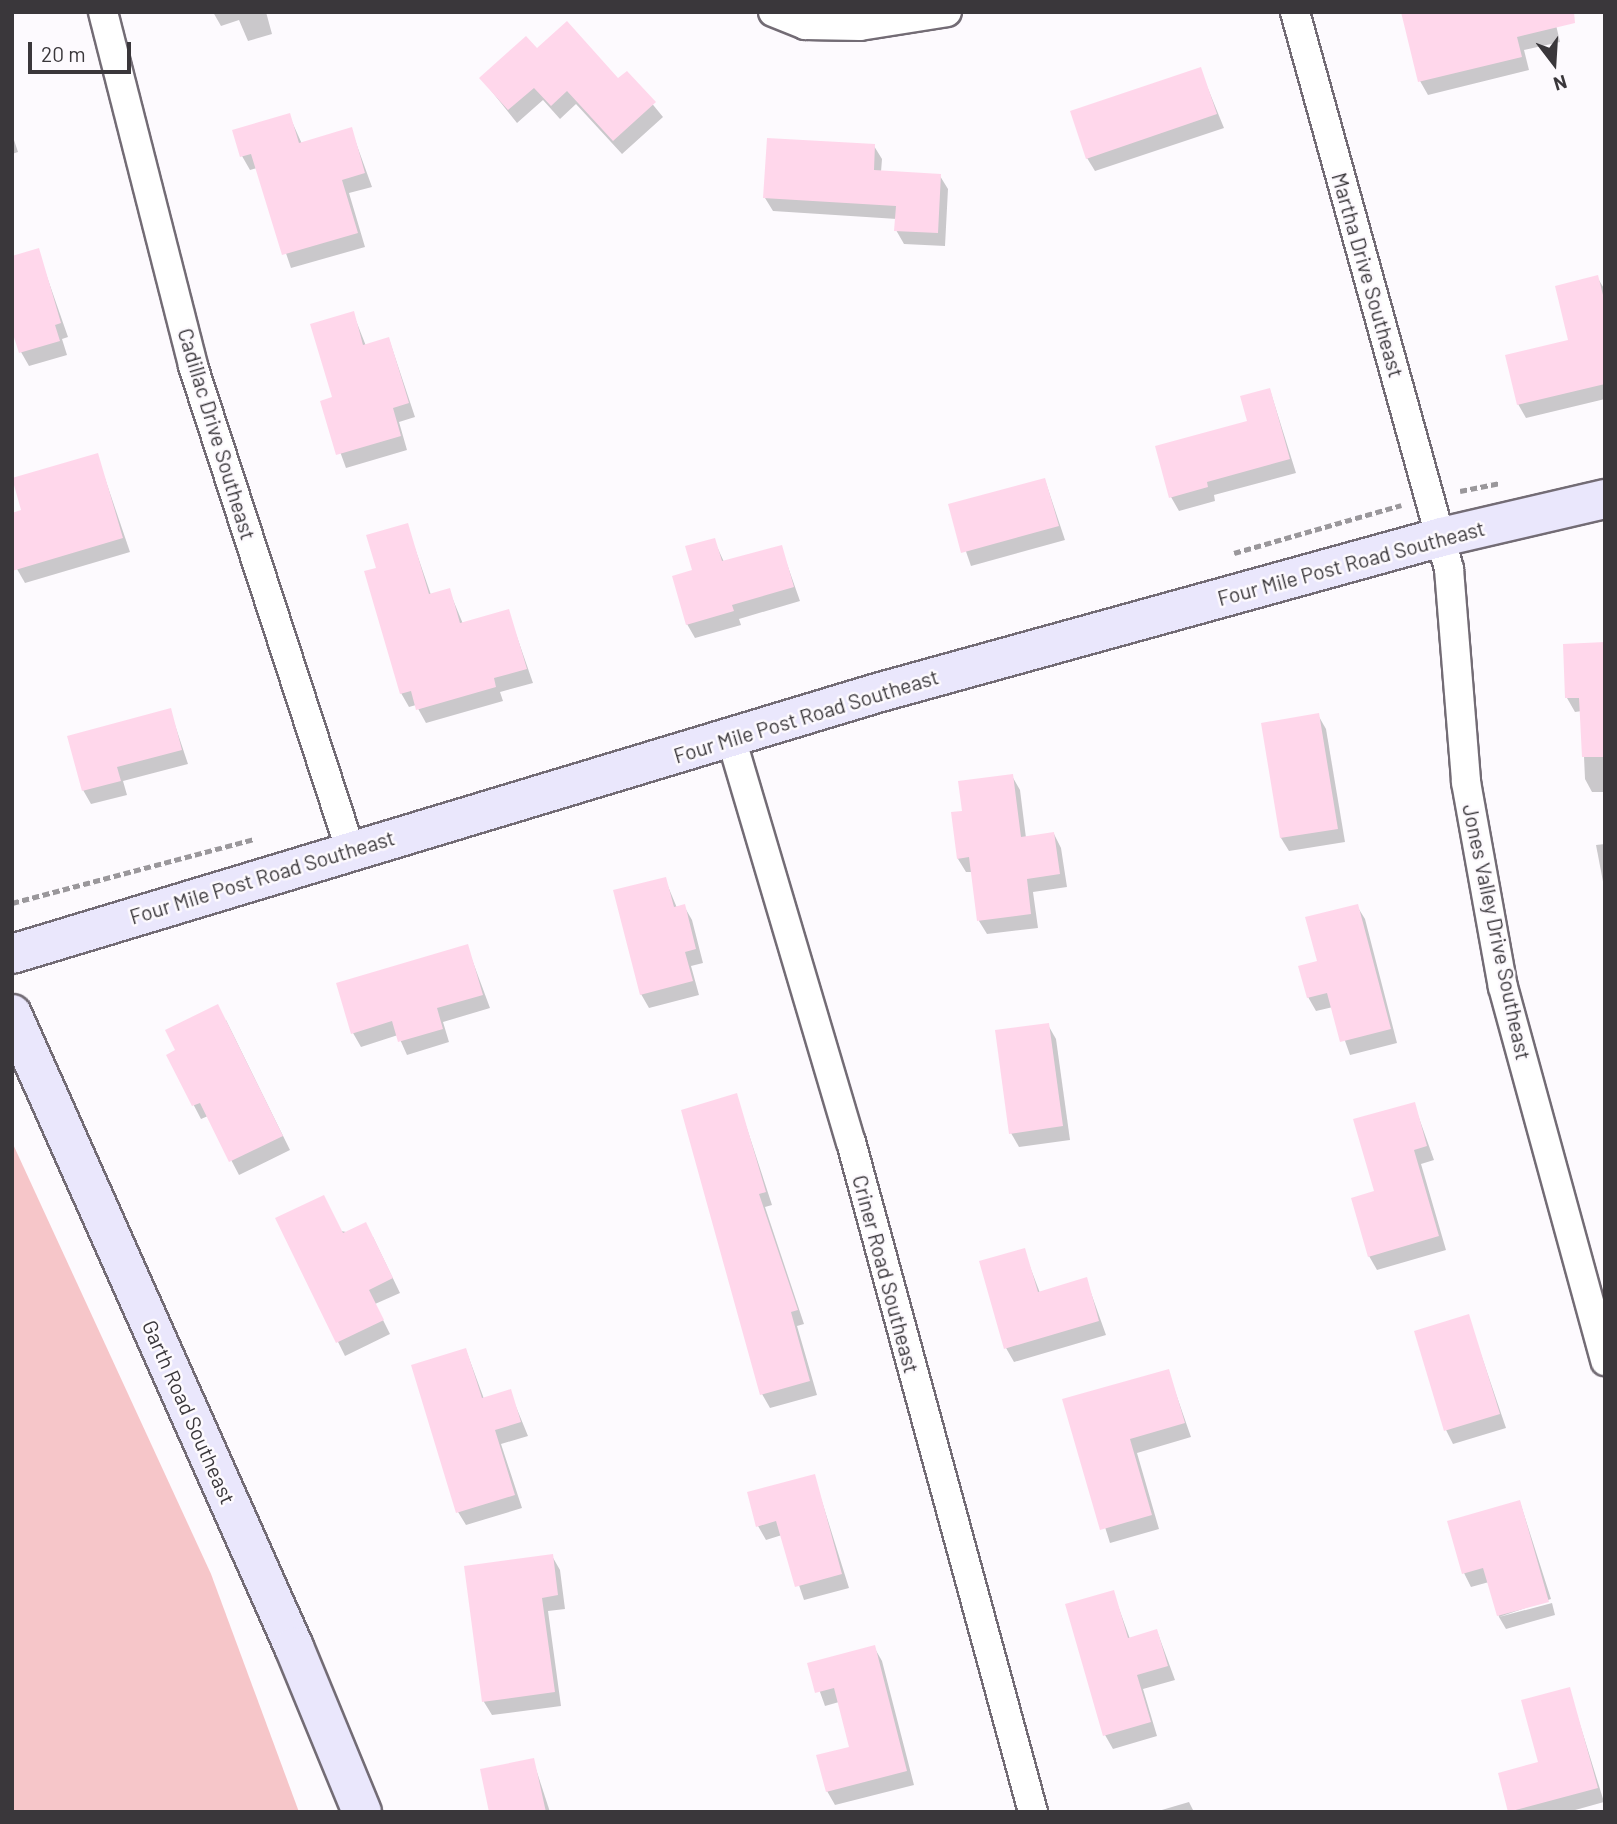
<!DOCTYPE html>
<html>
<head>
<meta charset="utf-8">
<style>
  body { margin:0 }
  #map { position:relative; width:1617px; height:1824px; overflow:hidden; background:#fdfafe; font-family:Barlow,sans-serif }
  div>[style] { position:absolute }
  .green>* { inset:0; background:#f6c6c9 }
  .shadow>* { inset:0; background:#0003 }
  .building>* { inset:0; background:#ffd7eb }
  .path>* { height:4.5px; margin-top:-2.25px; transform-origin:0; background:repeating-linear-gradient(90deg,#9a979b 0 7px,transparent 0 10.5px) }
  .roads { filter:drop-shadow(2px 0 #736c75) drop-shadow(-2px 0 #736c75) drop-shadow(0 2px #736c75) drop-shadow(0 -2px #736c75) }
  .street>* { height:28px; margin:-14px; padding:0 14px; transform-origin:14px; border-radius:14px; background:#fff }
  .secondary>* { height:38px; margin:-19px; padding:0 19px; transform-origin:19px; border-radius:19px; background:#eae7fc }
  span { translate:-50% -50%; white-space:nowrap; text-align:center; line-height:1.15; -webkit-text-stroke:5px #fdfafe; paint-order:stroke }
  .street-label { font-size:21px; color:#3a373b }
  .frame { position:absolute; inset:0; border:14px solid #3a373b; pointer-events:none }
  .north { position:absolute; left:1519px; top:28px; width:70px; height:70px; -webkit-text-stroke:5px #fdfafe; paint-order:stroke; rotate:163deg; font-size:19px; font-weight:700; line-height:28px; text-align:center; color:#3a373b }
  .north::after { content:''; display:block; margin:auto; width:24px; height:32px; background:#3a373b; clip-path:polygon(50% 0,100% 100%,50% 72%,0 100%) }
  .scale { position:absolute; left:28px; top:42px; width:103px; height:32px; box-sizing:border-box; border:4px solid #3a373b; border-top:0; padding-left:9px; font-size:21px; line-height:24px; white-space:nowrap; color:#3a373b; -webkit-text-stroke:5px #fdfafe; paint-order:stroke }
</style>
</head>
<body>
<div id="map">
  <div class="green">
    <i style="clip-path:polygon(12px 1142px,211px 1574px,299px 1812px,12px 1812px)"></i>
  </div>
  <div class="shadow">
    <i style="clip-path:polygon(213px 12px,266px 12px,272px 34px,248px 41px,239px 20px,221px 26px)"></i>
    <i style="clip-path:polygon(1553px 12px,1560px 42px,1524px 50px,1529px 70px,1428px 95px,1420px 81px)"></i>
    <i style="clip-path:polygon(537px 51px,618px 80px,627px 73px,663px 117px,622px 154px,576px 104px,560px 119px,543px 100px,517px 123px,481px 78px)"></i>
    <i style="clip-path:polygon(1200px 69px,1224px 128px,1095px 171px,1087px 158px)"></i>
    <i style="clip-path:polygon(289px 115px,302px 144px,351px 129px,372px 187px,349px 193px,365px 247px,291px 268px,257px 168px,250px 170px,242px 156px)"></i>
    <i style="clip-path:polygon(12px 134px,18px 152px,12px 154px)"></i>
    <i style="clip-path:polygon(874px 146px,882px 159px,881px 172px,940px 176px,948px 189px,945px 246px,904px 244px,896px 230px,897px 219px,773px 211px,765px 198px)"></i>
    <i style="clip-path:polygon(38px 251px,68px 337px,62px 339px,67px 355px,29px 366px,21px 352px)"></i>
    <i style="clip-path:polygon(1597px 277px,1605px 290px,1605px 399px,1526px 418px,1518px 404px,1571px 341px)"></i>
    <i style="clip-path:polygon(353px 313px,366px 346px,389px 339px,415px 417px,399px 422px,407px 450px,346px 468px,322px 402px,334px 399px)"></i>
    <i style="clip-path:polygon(1270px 390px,1296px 473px,1214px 495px,1215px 501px,1179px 511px,1171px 497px,1249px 422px)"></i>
    <i style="clip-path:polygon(97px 455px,130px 552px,25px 583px,17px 569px,23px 512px)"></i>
    <i style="clip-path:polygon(1045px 480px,1065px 540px,971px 566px,950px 505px)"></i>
    <i style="clip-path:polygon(407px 525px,431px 595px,449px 590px,463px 624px,508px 611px,533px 683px,500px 692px,503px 701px,426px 723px,416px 705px,409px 707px,401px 693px,378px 569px)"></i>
    <i style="clip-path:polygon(714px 540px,724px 562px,781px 547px,800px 601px,739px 619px,741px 625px,695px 638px,687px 624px,694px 571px)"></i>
    <i style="clip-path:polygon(1605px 643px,1605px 792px,1592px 792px,1585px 779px,1582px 711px,1575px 712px,1567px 698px)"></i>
    <i style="clip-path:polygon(170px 710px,188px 764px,123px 781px,127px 795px,91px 804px,83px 790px)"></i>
    <i style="clip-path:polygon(1318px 715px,1326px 729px,1345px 842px,1289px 851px,1281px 838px)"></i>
    <i style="clip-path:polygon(1012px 776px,1020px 790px,1026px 838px,1054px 834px,1061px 848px,1067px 887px,1033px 892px,1038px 928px,987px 934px,979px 921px,973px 872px,966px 872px,958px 859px,953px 814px,964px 813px)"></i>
    <i style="clip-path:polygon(1605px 844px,1605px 892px,1596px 845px)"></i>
    <i style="clip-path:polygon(665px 879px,677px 908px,684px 906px,692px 920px,703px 963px,691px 966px,699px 995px,649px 1008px,641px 994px)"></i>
    <i style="clip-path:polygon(1357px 906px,1365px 919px,1397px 1043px,1350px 1055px,1333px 1007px,1316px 1011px,1308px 997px,1319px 963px)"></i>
    <i style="clip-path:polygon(467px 946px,490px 1008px,443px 1022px,449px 1042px,407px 1055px,398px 1035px,361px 1047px,353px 1033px)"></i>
    <i style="clip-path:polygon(226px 1020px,290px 1150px,239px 1175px,208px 1116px,201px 1119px,168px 1056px)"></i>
    <i style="clip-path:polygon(1048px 1025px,1056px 1039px,1070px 1140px,1019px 1147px,1011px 1133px)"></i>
    <i style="clip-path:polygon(736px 1095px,772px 1205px,765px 1207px,804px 1324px,797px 1326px,817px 1395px,770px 1408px,762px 1394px)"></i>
    <i style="clip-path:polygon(1414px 1104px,1434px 1160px,1421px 1164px,1446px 1250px,1377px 1270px,1369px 1256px,1376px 1192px)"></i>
    <i style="clip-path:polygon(277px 1219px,373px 1237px,400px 1293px,375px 1304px,390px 1334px,345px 1356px)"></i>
    <i style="clip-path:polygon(1024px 1251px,1040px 1293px,1086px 1279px,1106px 1335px,1014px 1362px,1006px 1348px)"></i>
    <i style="clip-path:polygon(1468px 1316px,1506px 1428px,1453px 1444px,1446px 1430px)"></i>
    <i style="clip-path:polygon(466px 1350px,484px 1399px,510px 1392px,528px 1436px,501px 1444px,522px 1508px,466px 1525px,458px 1512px)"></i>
    <i style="clip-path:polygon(1168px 1371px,1191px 1437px,1137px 1453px,1159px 1529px,1110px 1543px,1065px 1400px)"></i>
    <i style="clip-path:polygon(814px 1476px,849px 1588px,804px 1600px,782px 1535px,766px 1540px,758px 1526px)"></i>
    <i style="clip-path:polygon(1520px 1502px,1551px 1599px,1499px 1617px,1489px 1582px,1471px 1587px,1464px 1573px)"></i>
    <i style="clip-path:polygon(552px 1556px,560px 1570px,565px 1609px,548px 1611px,561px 1706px,492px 1715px,484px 1702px,466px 1568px)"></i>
    <i style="clip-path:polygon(1113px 1592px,1130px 1639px,1157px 1631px,1175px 1680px,1143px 1689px,1157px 1736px,1113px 1749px,1105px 1735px)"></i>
    <i style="clip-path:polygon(1552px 1603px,1555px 1615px,1506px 1629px,1499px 1617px)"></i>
    <i style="clip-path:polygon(874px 1647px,882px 1661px,914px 1785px,835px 1805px,827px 1791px,852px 1748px,839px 1702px,825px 1706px,810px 1664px)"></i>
    <i style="clip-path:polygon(1569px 1689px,1604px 1802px,1568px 1812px,1510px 1812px,1500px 1774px,1540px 1763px)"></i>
    <i style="clip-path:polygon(533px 1760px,550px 1812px,491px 1812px)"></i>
    <i style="clip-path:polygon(1189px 1802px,1194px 1812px,1155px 1812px)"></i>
  </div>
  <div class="building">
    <i style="clip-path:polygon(1401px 12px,1574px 12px,1575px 23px,1517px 37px,1522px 57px,1418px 82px)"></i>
    <i style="clip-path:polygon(567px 21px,618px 78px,627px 71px,656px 102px,613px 141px,567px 91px,551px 106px,534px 88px,508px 110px,479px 78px,526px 36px,537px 48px)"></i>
    <i style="clip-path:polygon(1201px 67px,1217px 114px,1086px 159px,1070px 111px)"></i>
    <i style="clip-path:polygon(290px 113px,299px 143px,352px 127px,365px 173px,342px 180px,358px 233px,282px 255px,251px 154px,240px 157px,232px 130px)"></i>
    <i style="clip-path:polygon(767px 138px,875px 144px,874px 170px,941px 174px,938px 233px,894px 231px,896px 206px,763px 198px)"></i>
    <i style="clip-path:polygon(39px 248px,61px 323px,55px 325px,60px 341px,19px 353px,12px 331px,12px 256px)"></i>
    <i style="clip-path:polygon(1598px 275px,1605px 303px,1605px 384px,1517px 405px,1505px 355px,1568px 340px,1555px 286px)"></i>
    <i style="clip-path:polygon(354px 311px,363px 345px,389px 337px,409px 403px,393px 408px,401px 436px,336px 455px,320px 401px,332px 397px,310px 324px)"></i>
    <i style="clip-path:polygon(1270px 388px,1290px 459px,1207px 482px,1208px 487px,1169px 498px,1155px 446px,1247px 421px,1240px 396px)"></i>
    <i style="clip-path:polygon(98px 453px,123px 538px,12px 571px,12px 513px,21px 510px,12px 478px)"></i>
    <i style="clip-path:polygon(1045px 478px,1059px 526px,961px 553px,948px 504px)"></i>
    <i style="clip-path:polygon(408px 523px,429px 594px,450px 588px,460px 623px,509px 609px,527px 669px,494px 678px,496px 687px,416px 710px,411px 691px,400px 694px,364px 571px,376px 568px,366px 535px)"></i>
    <i style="clip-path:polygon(715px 538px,722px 561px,782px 545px,794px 587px,732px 605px,734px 611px,686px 625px,672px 576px,692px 570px,685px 546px)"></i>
    <i style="clip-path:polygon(1605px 642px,1605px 757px,1582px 757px,1579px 698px,1565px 698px,1563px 644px)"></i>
    <i style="clip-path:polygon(171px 708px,182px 750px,117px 767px,121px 781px,82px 791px,67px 736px)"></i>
    <i style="clip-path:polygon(1319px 713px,1338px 829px,1280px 838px,1261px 723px)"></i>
    <i style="clip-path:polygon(1013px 774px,1021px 837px,1054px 832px,1060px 874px,1027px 879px,1031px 914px,977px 921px,969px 857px,957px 859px,951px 812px,962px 811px,958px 781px)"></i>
    <i style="clip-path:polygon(666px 877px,674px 907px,685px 904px,696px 949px,685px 952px,693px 981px,640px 995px,613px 890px)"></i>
    <i style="clip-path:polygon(1358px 904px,1391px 1029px,1340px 1042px,1327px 993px,1307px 998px,1298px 966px,1317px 961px,1305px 917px)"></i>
    <i style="clip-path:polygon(468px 944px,483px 995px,437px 1008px,443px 1029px,398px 1042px,392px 1021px,351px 1034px,336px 983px)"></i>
    <i style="clip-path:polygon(218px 1004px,283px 1136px,229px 1162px,200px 1103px,192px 1106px,166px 1055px,175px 1050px,165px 1030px)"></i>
    <i style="clip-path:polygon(1049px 1023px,1063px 1126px,1009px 1134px,995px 1030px)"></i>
    <i style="clip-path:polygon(737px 1093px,766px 1192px,759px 1194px,798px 1310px,791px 1312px,810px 1381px,760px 1395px,681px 1110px)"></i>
    <i style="clip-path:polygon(1415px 1102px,1427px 1146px,1414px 1150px,1439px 1236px,1368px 1257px,1351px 1198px,1374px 1191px,1353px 1119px)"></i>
    <i style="clip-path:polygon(324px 1195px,343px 1233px,366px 1222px,393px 1278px,369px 1290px,384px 1320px,336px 1343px,275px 1218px)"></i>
    <i style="clip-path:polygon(1025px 1248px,1038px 1292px,1087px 1277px,1099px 1321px,1004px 1349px,979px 1261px)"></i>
    <i style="clip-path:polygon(1469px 1314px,1500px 1414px,1444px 1431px,1414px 1331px)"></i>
    <i style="clip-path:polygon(466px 1348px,482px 1398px,511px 1389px,521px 1422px,495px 1430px,515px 1495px,456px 1513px,411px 1365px)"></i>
    <i style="clip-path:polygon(1169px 1369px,1185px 1423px,1130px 1439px,1152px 1515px,1100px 1530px,1062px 1399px)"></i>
    <i style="clip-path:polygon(815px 1474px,842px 1574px,795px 1587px,776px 1521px,756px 1527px,747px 1492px)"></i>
    <i style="clip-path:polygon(1520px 1500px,1549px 1602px,1497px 1616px,1483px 1568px,1462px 1574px,1447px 1521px)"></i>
    <i style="clip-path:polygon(553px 1554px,558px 1595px,542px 1598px,555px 1692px,482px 1702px,464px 1566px)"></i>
    <i style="clip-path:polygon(1114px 1590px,1128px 1638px,1157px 1629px,1168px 1666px,1137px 1675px,1151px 1722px,1103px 1736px,1065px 1604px)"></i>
    <i style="clip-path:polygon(875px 1645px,907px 1771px,826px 1792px,816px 1755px,849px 1747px,834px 1688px,815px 1693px,807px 1663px)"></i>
    <i style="clip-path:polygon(1570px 1687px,1598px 1788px,1508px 1812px,1498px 1773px,1538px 1762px,1521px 1700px)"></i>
    <i style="clip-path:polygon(534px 1758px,546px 1812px,489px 1812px,480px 1769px)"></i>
  </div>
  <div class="path">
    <i style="left:1460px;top:491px;width:41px;rotate:-11.3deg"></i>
    <i style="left:1234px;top:553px;width:174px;rotate:-16deg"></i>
    <i style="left:12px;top:903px;width:251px;rotate:-14.8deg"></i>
  </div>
  <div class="roads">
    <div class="street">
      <i style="left:103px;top:12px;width:365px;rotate:75.7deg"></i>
      <i style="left:193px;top:366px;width:508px;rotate:71.99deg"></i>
      <i style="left:773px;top:12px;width:35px;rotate:22deg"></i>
      <i style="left:805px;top:25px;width:55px;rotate:1deg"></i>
      <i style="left:860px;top:26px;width:88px;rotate:-9.1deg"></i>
      <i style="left:1295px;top:12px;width:578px;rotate:74.54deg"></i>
      <i style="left:1449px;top:569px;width:214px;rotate:85.4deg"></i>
      <i style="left:1466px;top:782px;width:208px;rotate:79.8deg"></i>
      <i style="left:1503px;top:987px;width:388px;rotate:74.7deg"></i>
      <i style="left:731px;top:738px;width:421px;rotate:73.5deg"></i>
      <i style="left:851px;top:1142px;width:694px;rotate:74.8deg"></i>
    </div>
    <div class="secondary">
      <i style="left:12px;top:954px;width:904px;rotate:-16.79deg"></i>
      <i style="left:877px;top:693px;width:586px;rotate:-15.44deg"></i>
      <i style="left:1442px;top:537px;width:167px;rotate:-13.1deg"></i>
      <i style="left:12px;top:1014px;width:693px;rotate:65.99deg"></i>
      <i style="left:294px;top:1647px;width:178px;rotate:67.6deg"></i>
    </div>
  </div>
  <div class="street-label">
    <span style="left:1368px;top:275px;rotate:74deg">Martha Drive Southeast</span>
    <span style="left:217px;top:434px;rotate:73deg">Cadillac Drive Southeast</span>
    <span style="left:1351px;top:563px;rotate:-15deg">Four Mile Post Road Southeast</span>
    <span style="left:806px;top:716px;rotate:-17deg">Four Mile Post Road Southeast</span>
    <span style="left:262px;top:877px;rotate:-17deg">Four Mile Post Road Southeast</span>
    <span style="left:1497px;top:932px;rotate:78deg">Jones Valley Drive Southeast</span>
    <span style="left:886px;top:1274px;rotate:75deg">Criner Road Southeast</span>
    <span style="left:189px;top:1412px;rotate:66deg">Garth Road Southeast</span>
  </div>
  <div class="frame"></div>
  <div class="north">N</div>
  <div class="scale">20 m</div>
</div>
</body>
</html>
